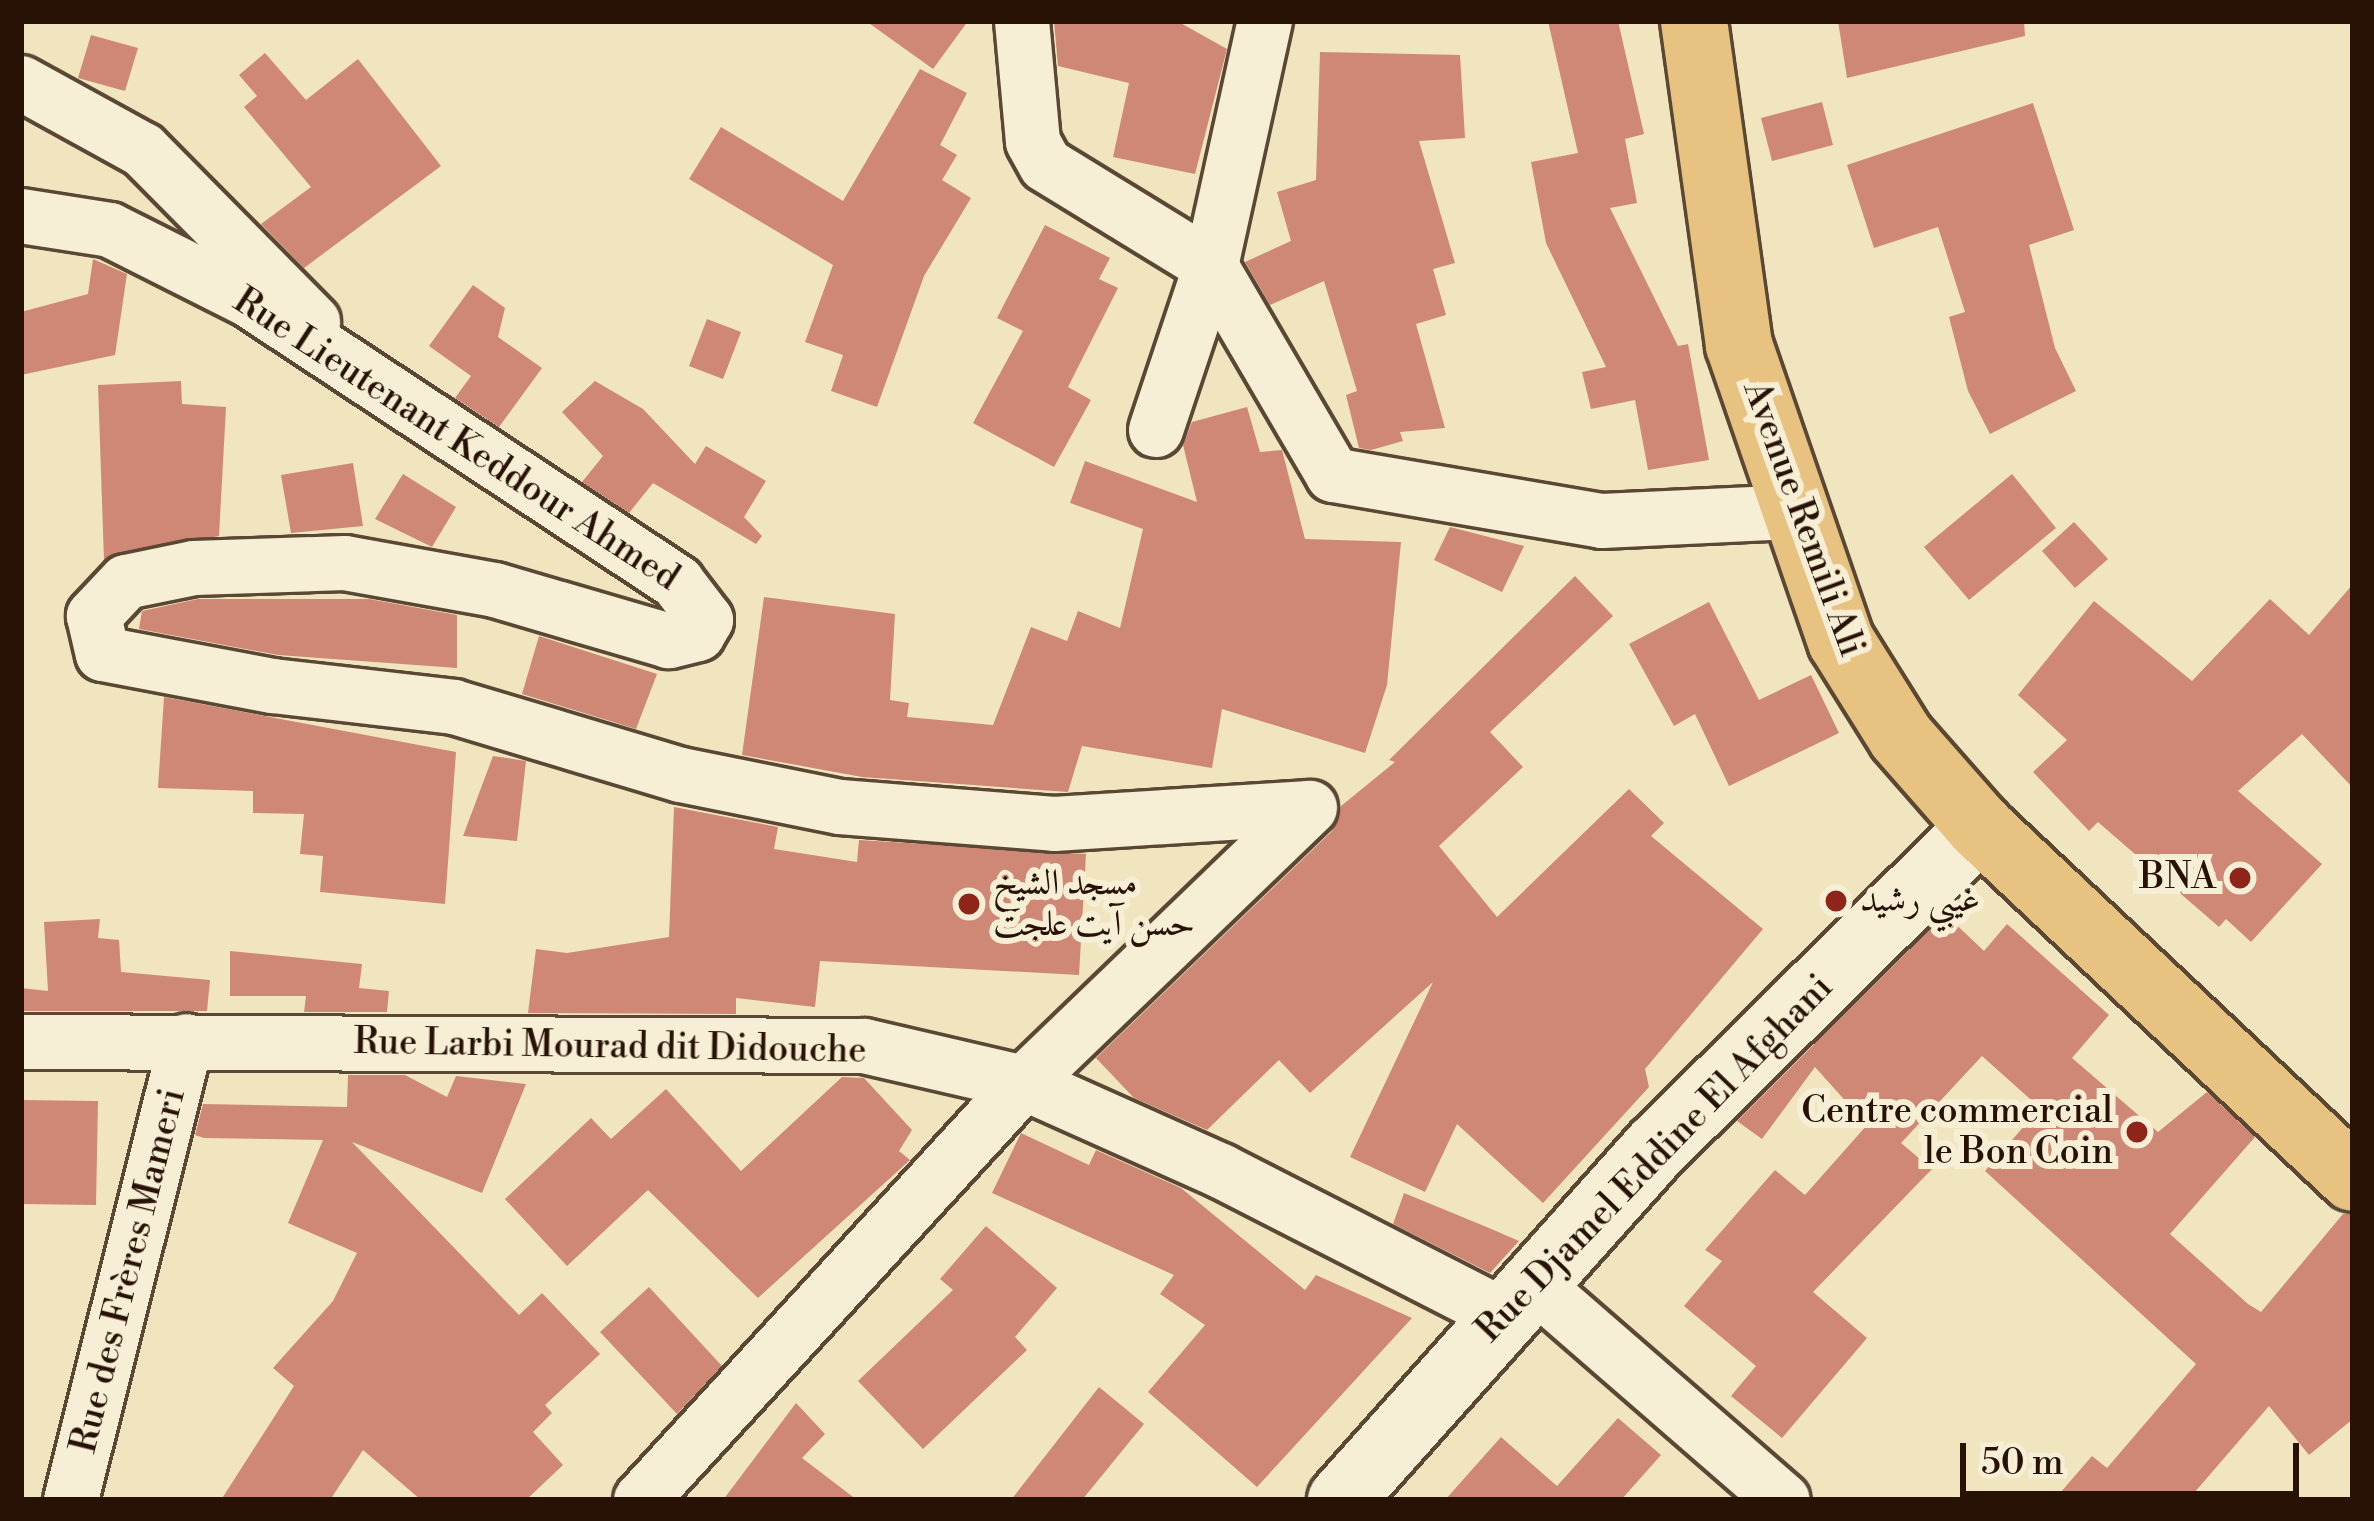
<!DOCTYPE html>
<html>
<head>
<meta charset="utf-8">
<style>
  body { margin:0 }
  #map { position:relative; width:2374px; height:1521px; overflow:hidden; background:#f1e5bf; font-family:"Libre Bodoni",Amiri,serif }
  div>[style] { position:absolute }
  .building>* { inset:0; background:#cf8875 }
  .roads { filter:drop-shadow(3px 0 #5a4734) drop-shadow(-3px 0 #5a4734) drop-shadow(0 3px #5a4734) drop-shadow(0 -3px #5a4734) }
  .minor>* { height:54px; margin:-27px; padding:0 27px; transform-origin:27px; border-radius:27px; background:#f6eed5 }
  .secondary>* { height:66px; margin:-33px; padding:0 33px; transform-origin:33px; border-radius:33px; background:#f6eed5 }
  .primary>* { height:66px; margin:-33px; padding:0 33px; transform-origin:33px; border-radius:33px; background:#e8c280 }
  .dots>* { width:33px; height:33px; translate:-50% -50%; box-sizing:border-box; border:6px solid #f6eed5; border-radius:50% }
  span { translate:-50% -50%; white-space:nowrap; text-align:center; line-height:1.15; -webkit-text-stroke:12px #f6eed5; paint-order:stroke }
  .street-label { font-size:36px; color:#271205 }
  .poi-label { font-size:36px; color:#271205 }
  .right { translate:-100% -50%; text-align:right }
  .left { translate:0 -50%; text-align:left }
  .frame { position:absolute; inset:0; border:24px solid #271205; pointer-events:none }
  .scale { position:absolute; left:1960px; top:1443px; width:339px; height:54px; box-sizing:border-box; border:6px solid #271205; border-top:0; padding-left:15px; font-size:36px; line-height:42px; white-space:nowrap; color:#271205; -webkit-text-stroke:9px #f6eed5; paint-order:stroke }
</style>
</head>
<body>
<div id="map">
  <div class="building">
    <i style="clip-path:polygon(866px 21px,968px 21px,933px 69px)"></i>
    <i style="clip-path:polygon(1054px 21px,1177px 21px,1227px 49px,1195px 174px,1113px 157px,1129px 83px,1058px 66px)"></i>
    <i style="clip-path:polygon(1548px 21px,1618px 21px,1644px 134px,1625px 139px,1637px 203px,1610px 208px,1678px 346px,1688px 344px,1709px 460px,1648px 470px,1635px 400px,1591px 409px,1582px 372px,1606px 367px,1546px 243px,1531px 162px,1578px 153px)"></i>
    <i style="clip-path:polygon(1838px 21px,2024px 21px,2025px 36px,1847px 78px)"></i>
    <i style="clip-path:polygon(91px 35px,138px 48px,125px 91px,78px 78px)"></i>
    <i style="clip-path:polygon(1320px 52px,1460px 55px,1465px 138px,1419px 141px,1455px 263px,1433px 269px,1446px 315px,1416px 324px,1445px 428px,1400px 432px,1403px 441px,1371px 450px,1359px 448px,1346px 395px,1357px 391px,1324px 281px,1270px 305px,1245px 262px,1291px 241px,1277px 192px,1316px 180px)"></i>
    <i style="clip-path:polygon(265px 53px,306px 100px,358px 59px,441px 166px,304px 268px,261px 224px,311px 187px,244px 107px,257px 96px,239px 75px)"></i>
    <i style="clip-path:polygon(920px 69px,967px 93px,940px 145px,957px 155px,942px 180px,971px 198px,924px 276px,877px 407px,831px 391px,843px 355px,805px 342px,833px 265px,689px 179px,721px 127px,843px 201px)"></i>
    <i style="clip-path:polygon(1822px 102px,1833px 145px,1772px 161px,1761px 118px)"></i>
    <i style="clip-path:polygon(2033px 103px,2074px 230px,2029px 245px,2055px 348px,2076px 391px,1990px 434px,1968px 391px,1949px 317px,1965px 312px,1938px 227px,1874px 248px,1847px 165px)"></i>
    <i style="clip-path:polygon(1045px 225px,1110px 258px,1099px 279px,1118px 288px,1068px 387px,1091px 400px,1054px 467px,973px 423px,1023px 331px,997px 318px)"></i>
    <i style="clip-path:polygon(93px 259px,127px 274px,115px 355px,21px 375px,21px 312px,88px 294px)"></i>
    <i style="clip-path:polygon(473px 285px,505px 308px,498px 337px,542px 368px,499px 427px,455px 398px,471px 376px,429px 346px)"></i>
    <i style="clip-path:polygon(707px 319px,741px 332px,723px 379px,689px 366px)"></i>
    <i style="clip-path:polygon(181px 381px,182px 404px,226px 407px,219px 536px,104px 560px,98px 385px)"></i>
    <i style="clip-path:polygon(595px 381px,643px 409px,695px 464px,706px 446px,766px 481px,744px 517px,762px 536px,756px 544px,653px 483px,629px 513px,582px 482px,603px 456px,562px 412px)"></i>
    <i style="clip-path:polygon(1247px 407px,1260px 452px,1282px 450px,1305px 539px,1401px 542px,1387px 685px,1365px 753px,1222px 709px,1212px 768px,1082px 746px,1068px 792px,862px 777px,742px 755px,764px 597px,895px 614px,890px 700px,909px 703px,907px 717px,993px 725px,1031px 627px,1067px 641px,1078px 611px,1120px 628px,1143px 529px,1070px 503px,1085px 461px,1197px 502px,1183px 445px,1192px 422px)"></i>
    <i style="clip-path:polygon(353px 463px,363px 526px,291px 533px,281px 475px)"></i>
    <i style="clip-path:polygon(403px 474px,456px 507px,432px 547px,375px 519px)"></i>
    <i style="clip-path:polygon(2012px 474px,2056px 528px,1969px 600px,1924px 547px)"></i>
    <i style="clip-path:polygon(2074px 522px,2108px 559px,2075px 588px,2042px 551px)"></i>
    <i style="clip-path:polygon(1450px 527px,1524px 546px,1502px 592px,1434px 560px)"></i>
    <i style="clip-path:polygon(1575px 576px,1613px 616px,1490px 732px,1523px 767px,1439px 846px,1497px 917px,1629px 789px,1664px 823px,1651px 836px,1763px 929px,1645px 1069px,1649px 1087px,1543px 1203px,1457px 1124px,1425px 1192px,1350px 1157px,1433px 982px,1310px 1093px,1279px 1060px,1207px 1130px,1134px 1098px,1096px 1058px,1332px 831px,1341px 806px,1395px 762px,1389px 760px)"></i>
    <i style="clip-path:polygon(2353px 584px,2353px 788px,2302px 734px,2238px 791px,2322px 864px,2251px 942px,2226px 919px,2219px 927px,2098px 822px,2089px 831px,2033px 772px,2067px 740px,2018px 695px,2094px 601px,2192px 681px,2270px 599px,2309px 635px)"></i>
    <i style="clip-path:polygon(198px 599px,369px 599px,457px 615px,457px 668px,278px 655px,139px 629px,142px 611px)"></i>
    <i style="clip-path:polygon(1709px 602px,1759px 700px,1811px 675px,1839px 733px,1729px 786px,1695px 714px,1674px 726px,1629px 644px)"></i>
    <i style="clip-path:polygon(539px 636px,657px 674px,636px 729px,522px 694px)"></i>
    <i style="clip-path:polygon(164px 697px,456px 752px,445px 904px,320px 892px,323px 856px,300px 854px,304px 814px,253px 813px,253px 791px,158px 788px)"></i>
    <i style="clip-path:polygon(493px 756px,526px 761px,517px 841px,463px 836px)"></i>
    <i style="clip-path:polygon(674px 807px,778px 827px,774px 849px,857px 862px,859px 840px,1086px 854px,1079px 975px,820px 961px,815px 1007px,736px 998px,736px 1014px,528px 1013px,536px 949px,567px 953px,669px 937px)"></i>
    <i style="clip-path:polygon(1945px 914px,1984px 951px,2007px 924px,2109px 1015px,2072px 1058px,2158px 1132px,2207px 1092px,2255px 1137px,2170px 1234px,2248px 1304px,2261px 1312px,2343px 1214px,2353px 1214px,2353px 1419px,2309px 1455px,2269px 1406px,2188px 1500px,2054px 1500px,2092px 1456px,2107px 1468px,2196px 1364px,1985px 1171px,2040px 1108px,1982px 1056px,1901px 1143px,1932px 1169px,1813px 1292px,1867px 1338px,1782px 1438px,1731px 1396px,1756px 1366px,1684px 1306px,1722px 1261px,1705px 1250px,1775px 1170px,1805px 1195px,1867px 1125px,1815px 1067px,1762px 1139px,1737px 1121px)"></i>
    <i style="clip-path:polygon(100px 919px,98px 938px,119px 940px,121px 972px,210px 980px,207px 1011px,21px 1011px,21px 988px,48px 991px,44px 922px)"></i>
    <i style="clip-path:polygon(230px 951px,362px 964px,359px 988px,389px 991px,387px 1012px,304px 1012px,306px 996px,230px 996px)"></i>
    <i style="clip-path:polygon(348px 1075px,405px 1075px,447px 1097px,456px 1076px,526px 1084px,482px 1193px,352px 1142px,519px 1315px,542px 1293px,600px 1354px,545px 1405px,552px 1413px,533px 1432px,563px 1465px,526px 1500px,421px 1500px,363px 1450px,330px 1500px,221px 1500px,294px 1386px,273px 1368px,333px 1301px,357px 1253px,288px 1223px,323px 1140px,204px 1138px,195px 1135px,203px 1104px,347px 1107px)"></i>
    <i style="clip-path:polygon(842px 1077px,864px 1078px,912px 1130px,899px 1151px,910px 1160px,758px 1298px,648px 1190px,567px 1266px,505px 1199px,591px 1118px,611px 1139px,666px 1089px,741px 1171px)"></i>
    <i style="clip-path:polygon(21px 1100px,98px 1101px,96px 1205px,21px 1204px)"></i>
    <i style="clip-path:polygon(1021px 1133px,1089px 1165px,1096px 1150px,1181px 1188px,1305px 1290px,1316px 1275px,1412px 1318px,1257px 1487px,1148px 1392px,1205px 1325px,1160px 1294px,1174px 1275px,992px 1193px)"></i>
    <i style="clip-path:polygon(1404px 1193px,1489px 1228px,1519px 1241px,1490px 1273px,1393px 1224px)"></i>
    <i style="clip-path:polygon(986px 1226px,1057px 1288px,1015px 1337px,1027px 1350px,923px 1449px,858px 1381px,953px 1290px,940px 1279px)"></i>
    <i style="clip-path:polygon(649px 1287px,722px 1366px,677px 1414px,600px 1332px)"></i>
    <i style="clip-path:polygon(1099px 1387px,1144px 1424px,1082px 1500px,1011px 1500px)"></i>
    <i style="clip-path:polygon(796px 1403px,825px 1434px,802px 1458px,857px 1500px,723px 1500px)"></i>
    <i style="clip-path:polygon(1618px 1418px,1661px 1455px,1621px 1500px,1445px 1500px,1501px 1437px,1557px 1486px)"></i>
  </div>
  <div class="roads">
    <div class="minor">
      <i style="left:1022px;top:21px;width:121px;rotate:84.8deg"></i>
      <i style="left:1033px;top:142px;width:26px;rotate:61deg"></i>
      <i style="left:1046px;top:165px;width:193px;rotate:31.5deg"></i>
      <i style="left:1211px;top:266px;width:242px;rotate:59.7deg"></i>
      <i style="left:1333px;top:475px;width:273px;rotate:9.7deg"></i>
      <i style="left:1602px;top:521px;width:194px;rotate:-2.7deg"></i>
      <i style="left:21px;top:83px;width:139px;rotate:28.8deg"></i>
      <i style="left:143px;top:150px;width:242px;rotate:45.3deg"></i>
      <i style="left:21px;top:216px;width:90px;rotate:8.9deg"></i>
      <i style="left:110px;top:230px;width:156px;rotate:26.7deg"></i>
      <i style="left:249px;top:300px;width:513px;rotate:33.38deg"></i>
      <i style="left:677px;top:582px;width:48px;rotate:52.7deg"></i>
      <i style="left:706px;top:620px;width:16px;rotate:120deg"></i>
      <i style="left:698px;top:634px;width:30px;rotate:166deg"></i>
      <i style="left:669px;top:641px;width:181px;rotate:-163.7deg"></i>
      <i style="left:495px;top:590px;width:152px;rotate:-169.8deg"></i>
      <i style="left:345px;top:563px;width:151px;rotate:178.1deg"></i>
      <i style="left:194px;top:568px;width:69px;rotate:168.4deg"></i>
      <i style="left:126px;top:582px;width:47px;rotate:133.3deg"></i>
      <i style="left:94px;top:616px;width:39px;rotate:77deg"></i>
      <i style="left:103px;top:654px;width:173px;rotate:10.7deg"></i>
      <i style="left:273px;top:686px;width:182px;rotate:6.6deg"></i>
      <i style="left:454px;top:707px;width:237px;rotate:16.7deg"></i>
      <i style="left:681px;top:775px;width:162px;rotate:11.4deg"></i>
      <i style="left:840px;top:807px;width:215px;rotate:4.5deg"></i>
      <i style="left:1054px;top:824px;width:256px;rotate:-3.6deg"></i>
      <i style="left:1156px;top:430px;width:173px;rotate:-71.5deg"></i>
      <i style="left:1211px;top:266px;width:251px;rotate:-77.6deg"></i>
      <i style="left:21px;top:1042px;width:843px;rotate:0.27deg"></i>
      <i style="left:864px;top:1046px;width:164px;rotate:13deg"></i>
      <i style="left:1024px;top:1083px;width:216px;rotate:24.1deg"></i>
      <i style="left:1221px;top:1171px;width:316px;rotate:27.1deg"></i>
      <i style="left:1533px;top:1283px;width:331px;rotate:41deg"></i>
      <i style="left:71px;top:1500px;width:473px;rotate:-75.9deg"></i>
      <i style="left:641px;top:1500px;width:566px;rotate:-47.43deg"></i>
      <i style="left:1024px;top:1083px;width:397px;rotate:-43.9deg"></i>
    </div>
    <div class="secondary">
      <i style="left:1341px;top:1500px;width:474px;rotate:-48.2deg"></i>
      <i style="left:1657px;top:1147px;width:455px;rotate:-44.7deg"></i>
    </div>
    <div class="primary">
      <i style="left:1694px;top:21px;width:327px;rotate:82.1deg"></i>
      <i style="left:1739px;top:345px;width:313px;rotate:71deg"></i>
      <i style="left:1841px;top:641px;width:113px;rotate:58deg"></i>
      <i style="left:1901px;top:737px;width:120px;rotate:48.7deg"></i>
      <i style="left:1980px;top:827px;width:512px;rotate:43.26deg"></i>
    </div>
  </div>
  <div class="dots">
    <i style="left:2240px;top:878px;background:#8f2418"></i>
    <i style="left:1836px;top:901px;background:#8f2418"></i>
    <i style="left:969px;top:904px;background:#8f2418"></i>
    <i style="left:2137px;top:1132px;background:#8f2418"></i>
  </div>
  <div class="street-label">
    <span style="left:456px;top:440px;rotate:33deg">Rue Lieutenant Keddour Ahmed</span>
    <span style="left:1803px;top:519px;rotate:70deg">Avenue Remili Ali</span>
    <span style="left:610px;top:1047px;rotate:1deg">Rue Larbi Mourad dit Didouche</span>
    <span style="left:1655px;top:1159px;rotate:-46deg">Rue Djamel Eddine El Afghani</span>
    <span style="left:129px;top:1271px;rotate:-76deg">Rue des Frères Mameri</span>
  </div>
  <div class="poi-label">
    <span class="right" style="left:2216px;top:878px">BNA</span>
    <span class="left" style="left:993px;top:904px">مسجد الشيخ<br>حسن آيت علجت</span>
    <span class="left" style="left:1860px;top:901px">غيبي رشيد</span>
    <span class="right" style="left:2113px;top:1132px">Centre commercial<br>le Bon Coin</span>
  </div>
  <div class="frame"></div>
  <div class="scale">50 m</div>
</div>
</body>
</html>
